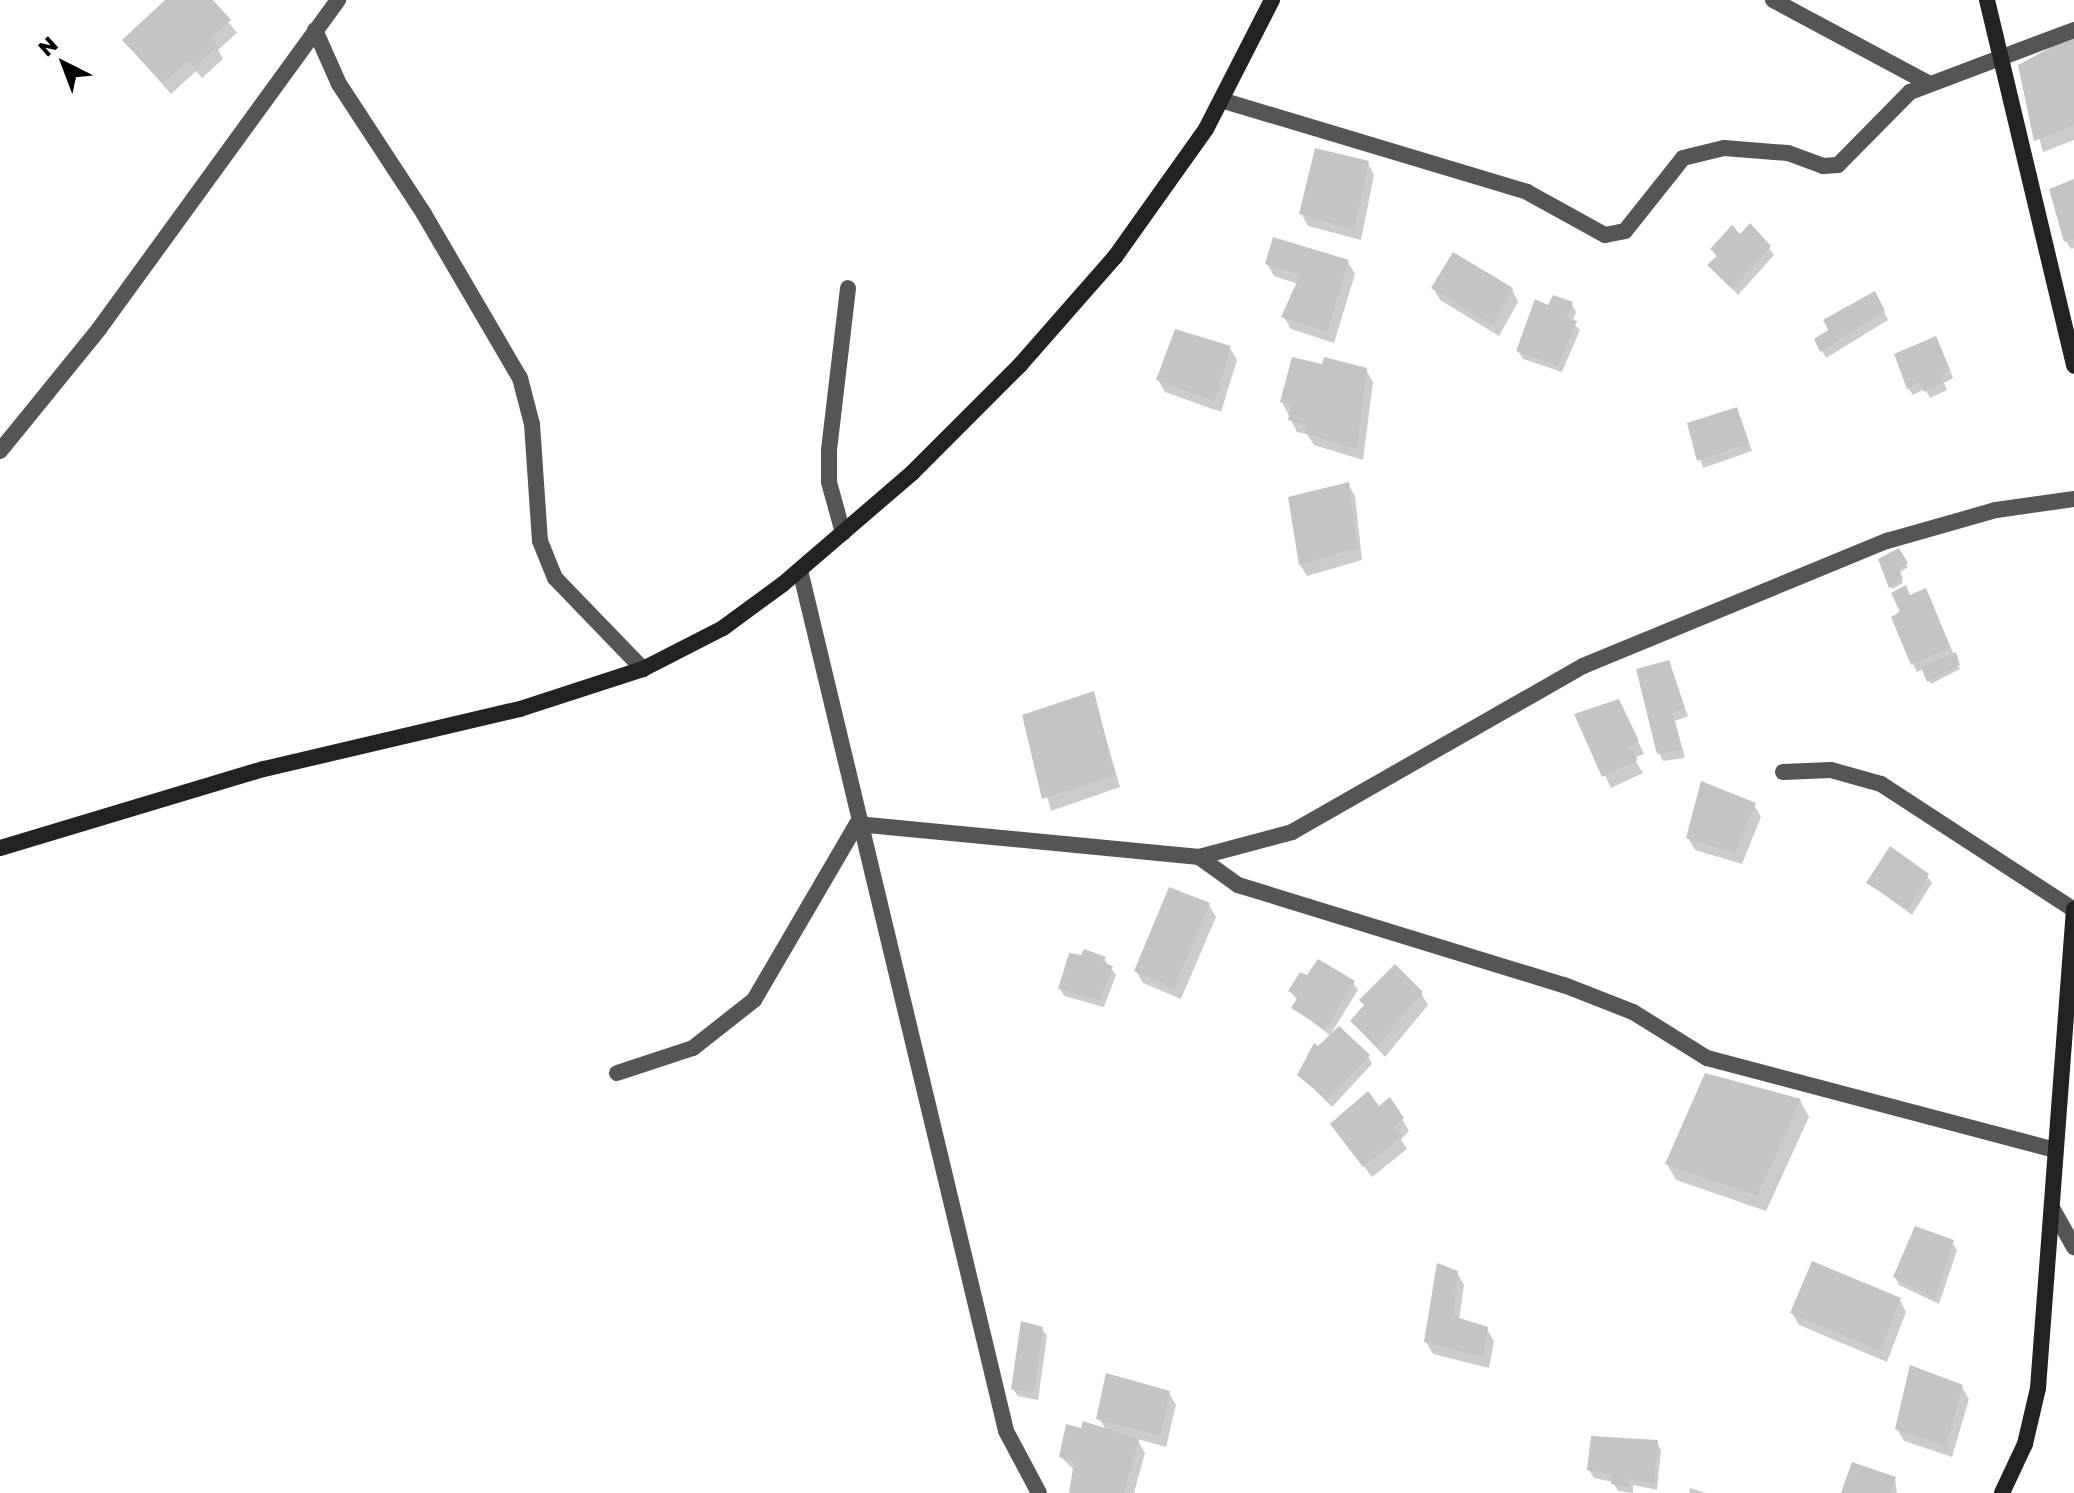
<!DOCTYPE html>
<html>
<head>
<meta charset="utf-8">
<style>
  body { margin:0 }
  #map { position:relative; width:2074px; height:1493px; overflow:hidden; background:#fff; font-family:"Golos Text",sans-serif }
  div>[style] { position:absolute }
  .shadow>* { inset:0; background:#0003 }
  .building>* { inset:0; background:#c4c4c4 }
  .street>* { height:16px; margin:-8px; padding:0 8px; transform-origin:8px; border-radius:8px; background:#555 }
  .secondary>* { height:16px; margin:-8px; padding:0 8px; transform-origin:8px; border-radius:8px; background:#222 }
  span { translate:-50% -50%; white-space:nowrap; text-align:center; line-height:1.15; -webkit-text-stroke:6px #fff; paint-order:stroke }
  .north { position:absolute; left:24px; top:24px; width:80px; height:80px; -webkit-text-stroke:6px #fff; paint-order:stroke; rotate:318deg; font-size:22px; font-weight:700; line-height:32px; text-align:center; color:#000 }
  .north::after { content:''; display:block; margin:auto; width:28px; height:36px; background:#000; clip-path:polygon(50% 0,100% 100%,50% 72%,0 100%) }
</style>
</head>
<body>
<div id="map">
  <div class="shadow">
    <i style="clip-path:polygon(168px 0,211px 0,237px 33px,218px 50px,223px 59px,202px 78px,196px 71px,171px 94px,124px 41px)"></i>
    <i style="clip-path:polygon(2074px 38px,2074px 140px,2043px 152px,2020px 66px)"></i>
    <i style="clip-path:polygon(1368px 163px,1374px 175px,1361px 240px,1308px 226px,1301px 213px)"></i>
    <i style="clip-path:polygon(2074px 181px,2074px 248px,2071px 249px,2066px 241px)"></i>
    <i style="clip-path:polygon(1740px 237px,1769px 248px,1774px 255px,1738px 295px,1710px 265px,1717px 258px,1712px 249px)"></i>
    <i style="clip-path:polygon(1348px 262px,1355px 274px,1334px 343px,1291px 329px,1284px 317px,1298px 284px,1274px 276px,1267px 264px)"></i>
    <i style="clip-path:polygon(1433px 288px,1512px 289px,1518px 302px,1499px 336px,1440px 300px)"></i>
    <i style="clip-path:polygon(1879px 301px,1888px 320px,1826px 358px,1816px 340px)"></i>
    <i style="clip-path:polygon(1572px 304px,1576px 312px,1572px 322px,1580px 330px,1562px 372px,1523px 359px,1518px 351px,1549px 308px)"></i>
    <i style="clip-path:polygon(1940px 346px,1953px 378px,1944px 383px,1947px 390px,1930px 398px,1925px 389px,1913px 395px,1908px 388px)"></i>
    <i style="clip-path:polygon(1230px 348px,1237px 360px,1221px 412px,1165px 392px,1158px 380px)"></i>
    <i style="clip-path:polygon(1323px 366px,1366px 370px,1373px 382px,1363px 460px,1314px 445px,1307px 434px,1297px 432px,1282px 402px)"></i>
    <i style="clip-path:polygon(1740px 417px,1752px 451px,1703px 468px,1690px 424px)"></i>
    <i style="clip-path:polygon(1348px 484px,1355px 496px,1362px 560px,1307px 576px,1300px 565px,1290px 499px)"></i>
    <i style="clip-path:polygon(1898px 551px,1908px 567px,1899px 573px,1903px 583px,1892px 589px,1880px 560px)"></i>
    <i style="clip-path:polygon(1911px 597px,1930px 598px,1960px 669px,1931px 684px,1923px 669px,1917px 672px,1913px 664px,1893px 618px)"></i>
    <i style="clip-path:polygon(1668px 663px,1688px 716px,1675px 721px,1685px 758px,1663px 761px,1659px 753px)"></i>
    <i style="clip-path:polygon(1093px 693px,1120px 787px,1051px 811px,1025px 716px)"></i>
    <i style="clip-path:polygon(1625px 713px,1644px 754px,1634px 758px,1643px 773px,1611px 788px,1577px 716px)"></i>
    <i style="clip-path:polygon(1754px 805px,1761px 817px,1742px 864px,1695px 850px,1688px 838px)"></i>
    <i style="clip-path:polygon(1927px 876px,1932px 883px,1912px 915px,1868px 883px)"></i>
    <i style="clip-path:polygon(1209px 905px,1216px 917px,1181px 999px,1143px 983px,1136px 971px)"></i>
    <i style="clip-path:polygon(1104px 959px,1116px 975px,1104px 1007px,1064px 996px,1060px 988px)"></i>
    <i style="clip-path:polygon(1353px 983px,1358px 990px,1330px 1035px,1293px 1008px,1298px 1001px,1290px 991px)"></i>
    <i style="clip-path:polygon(1421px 993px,1428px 1005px,1385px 1057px,1352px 1022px)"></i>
    <i style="clip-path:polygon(1368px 1056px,1372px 1064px,1332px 1107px,1300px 1075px)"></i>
    <i style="clip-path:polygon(1800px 1100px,1809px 1117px,1766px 1211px,1676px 1180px,1667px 1164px)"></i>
    <i style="clip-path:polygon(1379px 1109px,1402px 1119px,1409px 1131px,1401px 1139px,1407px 1149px,1372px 1177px,1332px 1124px)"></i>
    <i style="clip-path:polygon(1952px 1242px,1957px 1250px,1939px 1304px,1899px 1285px,1895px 1277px)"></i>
    <i style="clip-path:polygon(1457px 1272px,1464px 1285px,1459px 1320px,1487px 1329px,1494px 1341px,1489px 1368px,1433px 1354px,1426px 1342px)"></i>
    <i style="clip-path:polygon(1900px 1300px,1906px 1312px,1887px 1362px,1799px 1325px,1792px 1313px)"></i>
    <i style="clip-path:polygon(1042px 1329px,1047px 1336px,1038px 1400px,1018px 1396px,1013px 1389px)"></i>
    <i style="clip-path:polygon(1962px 1387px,1969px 1399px,1952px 1457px,1904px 1441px,1897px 1429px)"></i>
    <i style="clip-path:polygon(1169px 1393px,1176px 1405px,1166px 1447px,1137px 1439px,1145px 1453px,1134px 1493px,1071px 1493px,1075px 1471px,1061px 1457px,1082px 1430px,1106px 1430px,1099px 1418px)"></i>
    <i style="clip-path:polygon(1657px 1442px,1661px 1450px,1657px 1490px,1633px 1485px,1633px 1493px,1618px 1491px,1613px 1482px,1594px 1478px,1589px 1470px)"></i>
    <i style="clip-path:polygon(1895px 1479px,1897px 1493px,1843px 1493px)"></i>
    <i style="clip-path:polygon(1690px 1488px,1706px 1493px,1689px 1493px)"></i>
  </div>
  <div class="building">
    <i style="clip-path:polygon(165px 0,213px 0,231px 20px,211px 38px,217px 46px,194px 67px,188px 61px,163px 83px,122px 40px)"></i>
    <i style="clip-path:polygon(2074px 35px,2074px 125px,2034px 141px,2018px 65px)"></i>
    <i style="clip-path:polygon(1315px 148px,1369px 161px,1354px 229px,1299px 214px)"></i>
    <i style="clip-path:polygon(2074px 179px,2074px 239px,2064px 242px,2049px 189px)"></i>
    <i style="clip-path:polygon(1750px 223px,1771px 246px,1732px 289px,1707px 265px,1718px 255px,1710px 249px,1732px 225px,1740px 234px)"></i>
    <i style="clip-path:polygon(1273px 237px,1349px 260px,1327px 332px,1281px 317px,1300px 275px,1265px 264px)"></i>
    <i style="clip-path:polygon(1453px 252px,1513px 288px,1492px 325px,1431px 288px)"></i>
    <i style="clip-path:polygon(1875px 291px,1885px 311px,1820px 352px,1814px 339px,1828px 330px,1823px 320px)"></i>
    <i style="clip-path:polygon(1553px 295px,1573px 302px,1567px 318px,1577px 321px,1558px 366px,1516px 351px,1535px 299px,1548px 305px)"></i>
    <i style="clip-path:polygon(1175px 329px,1231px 346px,1215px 401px,1156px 380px)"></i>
    <i style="clip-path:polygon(1936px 336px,1950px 370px,1941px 375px,1944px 382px,1924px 392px,1920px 382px,1907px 389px,1894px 354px)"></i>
    <i style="clip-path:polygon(1292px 357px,1322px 364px,1324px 357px,1367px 368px,1357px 449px,1304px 433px,1307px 425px,1288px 420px,1292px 404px,1280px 402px)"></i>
    <i style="clip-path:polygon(1737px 407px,1749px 443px,1697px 461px,1687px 423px)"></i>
    <i style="clip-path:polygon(1349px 482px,1357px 548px,1299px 565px,1288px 497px)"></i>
    <i style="clip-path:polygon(1899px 548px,1908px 563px,1899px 569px,1903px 579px,1889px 588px,1878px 559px)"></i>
    <i style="clip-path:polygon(1906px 585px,1910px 595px,1926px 588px,1950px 647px,1911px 665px,1891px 617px,1900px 612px,1891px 593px)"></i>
    <i style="clip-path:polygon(1956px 652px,1960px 665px,1927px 682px,1921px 667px)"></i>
    <i style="clip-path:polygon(1669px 660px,1685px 708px,1672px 713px,1682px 750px,1657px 754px,1636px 669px)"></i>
    <i style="clip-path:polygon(1094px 691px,1115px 775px,1042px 799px,1022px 715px)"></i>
    <i style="clip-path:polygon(1619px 699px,1639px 741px,1629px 746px,1638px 760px,1602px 777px,1574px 714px)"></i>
    <i style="clip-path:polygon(1701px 781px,1756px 803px,1735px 853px,1686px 838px)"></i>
    <i style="clip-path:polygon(1890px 846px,1929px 874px,1908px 909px,1866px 883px)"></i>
    <i style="clip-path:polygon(1169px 887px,1210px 903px,1174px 988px,1134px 971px)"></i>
    <i style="clip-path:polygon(1084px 949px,1106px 957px,1103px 963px,1113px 966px,1100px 1000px,1058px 989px,1069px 953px,1081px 955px)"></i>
    <i style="clip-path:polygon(1318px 959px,1355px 981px,1325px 1029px,1291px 1008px,1298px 997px,1288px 991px,1300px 972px,1307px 975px)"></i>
    <i style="clip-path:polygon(1395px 964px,1423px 992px,1377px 1046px,1350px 1021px,1364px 1005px,1359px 1000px)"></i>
    <i style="clip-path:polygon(1339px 1026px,1370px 1055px,1327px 1100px,1297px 1075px,1314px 1043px,1318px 1046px)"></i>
    <i style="clip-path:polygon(1705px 1073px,1801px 1099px,1757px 1196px,1665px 1164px)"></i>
    <i style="clip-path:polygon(1368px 1091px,1379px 1106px,1390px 1097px,1404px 1118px,1394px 1127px,1402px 1136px,1363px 1167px,1330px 1124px)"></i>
    <i style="clip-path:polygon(1915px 1226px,1954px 1240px,1935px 1298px,1893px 1277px)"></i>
    <i style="clip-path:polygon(1812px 1261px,1901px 1298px,1880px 1351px,1790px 1313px)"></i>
    <i style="clip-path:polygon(1437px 1263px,1458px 1271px,1453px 1316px,1488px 1327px,1483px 1357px,1424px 1342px)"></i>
    <i style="clip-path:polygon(1021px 1321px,1043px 1327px,1034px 1393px,1011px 1389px)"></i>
    <i style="clip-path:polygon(1910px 1365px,1963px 1385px,1946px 1446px,1895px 1429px)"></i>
    <i style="clip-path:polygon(1106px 1373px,1170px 1391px,1160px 1436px,1096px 1419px)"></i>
    <i style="clip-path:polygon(1083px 1421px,1139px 1439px,1124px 1493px,1069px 1493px,1074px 1462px,1059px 1457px,1066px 1424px,1081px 1428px)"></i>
    <i style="clip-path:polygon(1591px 1436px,1658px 1440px,1654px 1484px,1630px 1479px,1629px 1487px,1611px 1484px,1612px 1475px,1587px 1470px)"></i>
    <i style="clip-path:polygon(1852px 1462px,1896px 1477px,1890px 1493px,1841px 1493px)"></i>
  </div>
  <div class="street">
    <i style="left:1773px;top:0;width:176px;rotate:28.2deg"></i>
    <i style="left:315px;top:30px;width:59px;rotate:66deg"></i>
    <i style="left:339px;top:84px;width:155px;rotate:56.8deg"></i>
    <i style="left:424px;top:214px;width:190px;rotate:59.7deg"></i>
    <i style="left:520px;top:378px;width:48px;rotate:75.4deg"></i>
    <i style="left:532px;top:424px;width:117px;rotate:86.1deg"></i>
    <i style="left:540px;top:541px;width:40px;rotate:68deg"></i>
    <i style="left:555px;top:578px;width:127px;rotate:46deg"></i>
    <i style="left:1221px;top:100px;width:320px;rotate:16.7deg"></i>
    <i style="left:1527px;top:192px;width:89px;rotate:28.9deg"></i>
    <i style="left:1605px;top:235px;width:20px;rotate:-11deg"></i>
    <i style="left:1625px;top:231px;width:93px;rotate:-51.5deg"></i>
    <i style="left:1683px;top:158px;width:42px;rotate:-13.7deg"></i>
    <i style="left:1724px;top:148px;width:64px;rotate:4.5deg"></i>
    <i style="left:1788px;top:153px;width:37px;rotate:20deg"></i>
    <i style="left:1823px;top:166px;width:15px;rotate:-4deg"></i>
    <i style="left:1838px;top:165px;width:103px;rotate:-45.4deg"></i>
    <i style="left:1910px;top:92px;width:175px;rotate:-20.7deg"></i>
    <i style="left:0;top:451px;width:157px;rotate:-50.9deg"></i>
    <i style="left:99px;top:329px;width:407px;rotate:-54deg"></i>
    <i style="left:843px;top:533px;width:53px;rotate:-105.4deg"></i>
    <i style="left:829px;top:482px;width:32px;rotate:-90deg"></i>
    <i style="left:829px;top:450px;width:163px;rotate:-83.3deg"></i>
    <i style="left:800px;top:570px;width:885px;rotate:76.54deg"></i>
    <i style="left:1006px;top:1431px;width:70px;rotate:62deg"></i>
    <i style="left:1783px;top:772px;width:48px;rotate:-2.4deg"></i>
    <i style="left:1831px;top:770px;width:52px;rotate:15.6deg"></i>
    <i style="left:1881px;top:784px;width:230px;rotate:33.1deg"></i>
    <i style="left:1199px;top:857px;width:96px;rotate:-15deg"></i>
    <i style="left:1292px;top:832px;width:335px;rotate:-29.7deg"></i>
    <i style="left:1583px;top:666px;width:329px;rotate:-22.4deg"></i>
    <i style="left:1887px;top:541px;width:113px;rotate:-15.9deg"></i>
    <i style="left:1996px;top:510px;width:79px;rotate:-8deg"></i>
    <i style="left:617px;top:1073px;width:80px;rotate:-18.2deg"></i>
    <i style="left:693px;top:1048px;width:78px;rotate:-38.2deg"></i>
    <i style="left:754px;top:1000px;width:204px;rotate:-59.7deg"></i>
    <i style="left:857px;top:824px;width:344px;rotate:5.5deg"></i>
    <i style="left:1199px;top:857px;width:48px;rotate:35.7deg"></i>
    <i style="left:1238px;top:885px;width:341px;rotate:17.1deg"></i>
    <i style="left:1564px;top:985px;width:74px;rotate:21.4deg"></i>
    <i style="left:1633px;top:1012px;width:87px;rotate:31.9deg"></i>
    <i style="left:1707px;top:1058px;width:360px;rotate:14.8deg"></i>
    <i style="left:2052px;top:1208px;width:45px;rotate:60.6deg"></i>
  </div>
  <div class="secondary">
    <i style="left:1987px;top:0;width:376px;rotate:76.6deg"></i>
    <i style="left:0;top:848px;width:276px;rotate:-16.7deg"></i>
    <i style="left:264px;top:769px;width:263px;rotate:-13.2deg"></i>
    <i style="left:520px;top:709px;width:129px;rotate:-18deg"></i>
    <i style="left:643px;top:669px;width:90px;rotate:-27.1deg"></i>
    <i style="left:723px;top:628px;width:74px;rotate:-36.3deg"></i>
    <i style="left:783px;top:584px;width:170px;rotate:-40.7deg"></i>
    <i style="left:912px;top:473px;width:153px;rotate:-45deg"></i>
    <i style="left:1020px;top:365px;width:144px;rotate:-48.7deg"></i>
    <i style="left:1115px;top:257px;width:157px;rotate:-54.6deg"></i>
    <i style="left:1206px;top:129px;width:145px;rotate:-62.9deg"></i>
    <i style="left:2002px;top:1493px;width:54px;rotate:-64.9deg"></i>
    <i style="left:2025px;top:1444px;width:57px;rotate:-76.9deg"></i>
    <i style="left:2038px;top:1388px;width:480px;rotate:-85.7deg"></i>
  </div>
  <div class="north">N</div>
</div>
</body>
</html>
